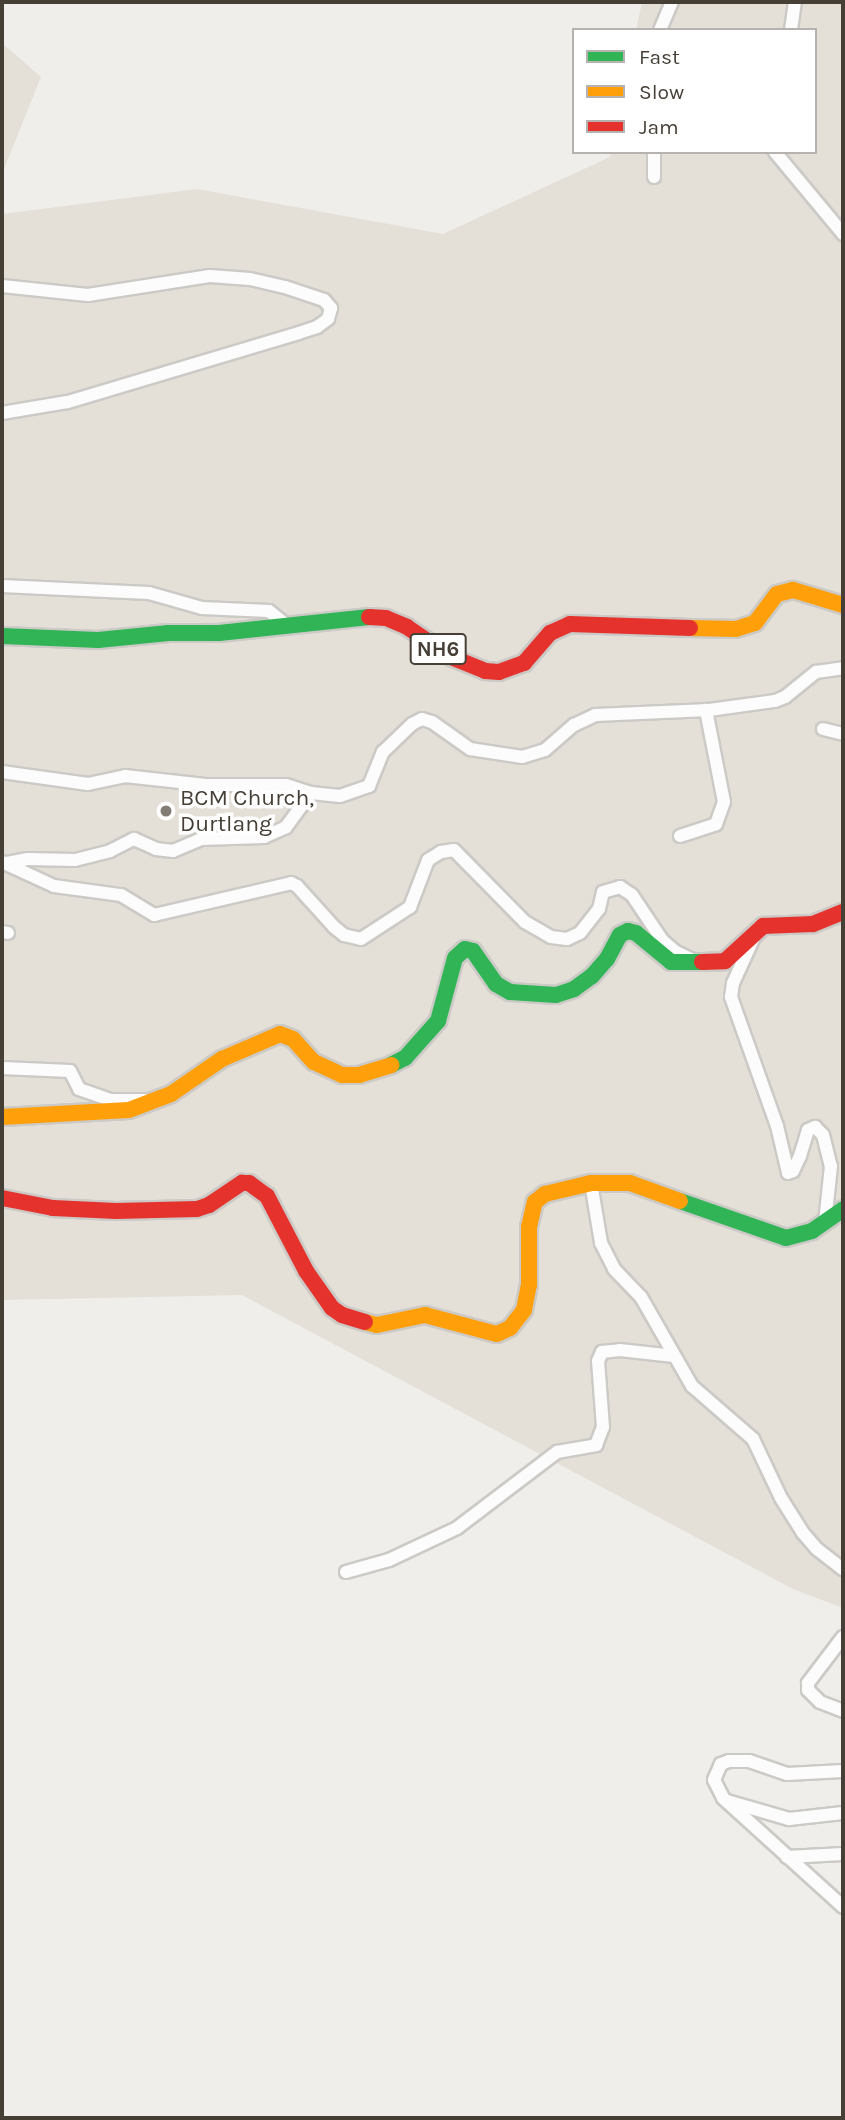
<!DOCTYPE html>
<html>
<head>
<meta charset="utf-8">
<style>
  body { margin:0 }
  #map { position:relative; width:845px; height:2120px; overflow:hidden; background:#f0eeea; font-family:Karla,sans-serif }
  div>[style] { position:absolute }
  .residential>* { inset:0; background:#e4dfd7 }
  .roads { filter:drop-shadow(2px 0 #cccac6) drop-shadow(-2px 0 #cccac6) drop-shadow(0 2px #cccac6) drop-shadow(0 -2px #cccac6) }
  .street>* { height:12px; margin:-6px; padding:0 6px; transform-origin:6px; border-radius:6px; background:#fdfcfc }
  .fast>* { height:16px; margin:-8px; padding:0 8px; transform-origin:8px; border-radius:8px; background:#30b455 }
  .slow>* { height:16px; margin:-8px; padding:0 8px; transform-origin:8px; border-radius:8px; background:#ff9f0a }
  .jam>* { height:16px; margin:-8px; padding:0 8px; transform-origin:8px; border-radius:8px; background:#e5322d }
  .dots>* { width:19px; height:19px; translate:-50% -50%; box-sizing:border-box; border:4px solid #fff; border-radius:50% }
  span { translate:-50% -50%; white-space:nowrap; text-align:center; line-height:1.15; -webkit-text-stroke:7px #fff; paint-order:stroke }
  .shield-label span { padding:2px 5px; background:#fff; border:2px solid; border-radius:5px; -webkit-text-stroke-width:0 }
  .shield-label { font-size:21px; color:#463f36; font-weight:700 }
  .poi-label { font-size:23px; color:#463f36 }
  .left { translate:0 -50%; text-align:left }
  .frame { position:absolute; inset:0; border:4px solid #463f36; pointer-events:none }
  .legend { position:absolute; left:572px; top:28px; width:245px; height:126px; box-sizing:border-box; background:#fff; border:2px solid #b5b2af; margin:0; padding:9px 12px; list-style:none; font-size:21px; color:#463f36 }
  .legend li { display:flex; align-items:center; gap:14px; height:35px }
  .legend b { width:35px; border:2px solid #b5b2af }
</style>
</head>
<body>
<div id="map">
  <div class="residential">
    <i style="clip-path:polygon(642px 2px,843px 2px,843px 1608px,793px 1589px,242px 1295px,2px 1300px,2px 214px,197px 189px,443px 234px,610px 157px,611px 152px,815px 152px,815px 30px,636px 30px)"></i>
    <i style="clip-path:polygon(2px 43px,41px 77px,2px 174px)"></i>
  </div>
  <div class="roads">
    <div class="street">
      <i style="left:660px;top:30px;width:30px;rotate:-67deg"></i>
      <i style="left:791px;top:30px;width:28px;rotate:-82deg"></i>
      <i style="left:775px;top:152px;width:107px;rotate:50.3deg"></i>
      <i style="left:654px;top:177px;width:25px;rotate:-90deg"></i>
      <i style="left:2px;top:286px;width:86px;rotate:6deg"></i>
      <i style="left:88px;top:295px;width:123px;rotate:-8.9deg"></i>
      <i style="left:210px;top:276px;width:40px;rotate:4.3deg"></i>
      <i style="left:250px;top:279px;width:36px;rotate:13deg"></i>
      <i style="left:285px;top:287px;width:41px;rotate:18.4deg"></i>
      <i style="left:324px;top:300px;width:11px;rotate:49deg"></i>
      <i style="left:331px;top:308px;width:11px;rotate:105deg"></i>
      <i style="left:328px;top:319px;width:14px;rotate:144deg"></i>
      <i style="left:317px;top:327px;width:19px;rotate:162deg"></i>
      <i style="left:299px;top:333px;width:242px;rotate:163.4deg"></i>
      <i style="left:67px;top:402px;width:66px;rotate:170.4deg"></i>
      <i style="left:2px;top:586px;width:147px;rotate:2.7deg"></i>
      <i style="left:149px;top:593px;width:55px;rotate:15.8deg"></i>
      <i style="left:202px;top:608px;width:67px;rotate:2.6deg"></i>
      <i style="left:269px;top:611px;width:19px;rotate:39deg"></i>
      <i style="left:823px;top:729px;width:21px;rotate:14deg"></i>
      <i style="left:2px;top:772px;width:87px;rotate:7.9deg"></i>
      <i style="left:88px;top:784px;width:38px;rotate:-12deg"></i>
      <i style="left:125px;top:776px;width:81px;rotate:6.3deg"></i>
      <i style="left:206px;top:785px;width:80px"></i>
      <i style="left:286px;top:785px;width:26px;rotate:18deg"></i>
      <i style="left:311px;top:793px;width:29px;rotate:6deg"></i>
      <i style="left:340px;top:796px;width:31px;rotate:-19deg"></i>
      <i style="left:369px;top:786px;width:37px;rotate:-68deg"></i>
      <i style="left:383px;top:752px;width:40px;rotate:-44deg"></i>
      <i style="left:412px;top:724px;width:11px;rotate:-27deg"></i>
      <i style="left:422px;top:719px;width:10px;rotate:17deg"></i>
      <i style="left:432px;top:722px;width:47px;rotate:35.4deg"></i>
      <i style="left:470px;top:749px;width:53px;rotate:8.7deg"></i>
      <i style="left:522px;top:757px;width:24px;rotate:-17deg"></i>
      <i style="left:545px;top:750px;width:38px;rotate:-41deg"></i>
      <i style="left:574px;top:725px;width:23px;rotate:-25deg"></i>
      <i style="left:595px;top:715px;width:114px;rotate:-2.5deg"></i>
      <i style="left:709px;top:710px;width:67px;rotate:-7.8deg"></i>
      <i style="left:775px;top:701px;width:11px;rotate:-22deg"></i>
      <i style="left:785px;top:697px;width:40px;rotate:-39deg"></i>
      <i style="left:816px;top:672px;width:27px;rotate:-8deg"></i>
      <i style="left:680px;top:836px;width:38px;rotate:-18deg"></i>
      <i style="left:716px;top:824px;width:23px;rotate:-70deg"></i>
      <i style="left:724px;top:802px;width:94px;rotate:-101.1deg"></i>
      <i style="left:2px;top:862px;width:57px;rotate:24.8deg"></i>
      <i style="left:54px;top:886px;width:68px;rotate:7.7deg"></i>
      <i style="left:121px;top:895px;width:39px;rotate:31deg"></i>
      <i style="left:154px;top:915px;width:141px;rotate:-13.1deg"></i>
      <i style="left:291px;top:883px;width:7px;rotate:27deg"></i>
      <i style="left:297px;top:886px;width:55px;rotate:47.9deg"></i>
      <i style="left:334px;top:927px;width:13px;rotate:39deg"></i>
      <i style="left:344px;top:935px;width:17px;rotate:13deg"></i>
      <i style="left:361px;top:939px;width:59px;rotate:-33.1deg"></i>
      <i style="left:410px;top:907px;width:50px;rotate:-69deg"></i>
      <i style="left:428px;top:860px;width:15px;rotate:-32deg"></i>
      <i style="left:441px;top:852px;width:13px;rotate:-9deg"></i>
      <i style="left:454px;top:850px;width:101px;rotate:45.4deg"></i>
      <i style="left:525px;top:922px;width:30px;rotate:30deg"></i>
      <i style="left:551px;top:937px;width:16px;rotate:7deg"></i>
      <i style="left:567px;top:939px;width:14px;rotate:-25deg"></i>
      <i style="left:580px;top:933px;width:31px;rotate:-52deg"></i>
      <i style="left:599px;top:909px;width:17px;rotate:-77deg"></i>
      <i style="left:603px;top:892px;width:18px;rotate:-16deg"></i>
      <i style="left:620px;top:887px;width:14px;rotate:34deg"></i>
      <i style="left:632px;top:895px;width:54px;rotate:56.3deg"></i>
      <i style="left:662px;top:940px;width:18px;rotate:41deg"></i>
      <i style="left:676px;top:952px;width:21px;rotate:25deg"></i>
      <i style="left:7px;top:863px;width:21px;rotate:-11deg"></i>
      <i style="left:28px;top:859px;width:47px;rotate:1.2deg"></i>
      <i style="left:75px;top:860px;width:36px;rotate:-14deg"></i>
      <i style="left:110px;top:851px;width:27px;rotate:-27deg"></i>
      <i style="left:134px;top:839px;width:24px;rotate:24deg"></i>
      <i style="left:156px;top:849px;width:17px;rotate:7deg"></i>
      <i style="left:173px;top:851px;width:30px;rotate:-23deg"></i>
      <i style="left:201px;top:839px;width:63px;rotate:-1.8deg"></i>
      <i style="left:264px;top:837px;width:24px;rotate:-24deg"></i>
      <i style="left:286px;top:827px;width:42px;rotate:-53.7deg"></i>
      <i style="left:2px;top:932px;width:6px;rotate:9deg"></i>
      <i style="left:755px;top:935px;width:53px;rotate:114.6deg"></i>
      <i style="left:733px;top:983px;width:14px;rotate:98deg"></i>
      <i style="left:731px;top:997px;width:137px;rotate:70.4deg"></i>
      <i style="left:777px;top:1126px;width:48px;rotate:76.8deg"></i>
      <i style="left:788px;top:1173px;width:5px;rotate:-22deg"></i>
      <i style="left:793px;top:1171px;width:17px;rotate:-65deg"></i>
      <i style="left:800px;top:1156px;width:27px;rotate:-73deg"></i>
      <i style="left:808px;top:1130px;width:8px;rotate:-23deg"></i>
      <i style="left:815px;top:1127px;width:11px;rotate:45deg"></i>
      <i style="left:823px;top:1135px;width:32px;rotate:76deg"></i>
      <i style="left:831px;top:1166px;width:56px;rotate:96.1deg"></i>
      <i style="left:2px;top:1068px;width:68px;rotate:2.5deg"></i>
      <i style="left:70px;top:1071px;width:20px;rotate:63deg"></i>
      <i style="left:79px;top:1089px;width:34px;rotate:19deg"></i>
      <i style="left:111px;top:1100px;width:33px"></i>
      <i style="left:591px;top:1183px;width:61px;rotate:80.5deg"></i>
      <i style="left:601px;top:1243px;width:29px;rotate:63deg"></i>
      <i style="left:614px;top:1269px;width:39px;rotate:46deg"></i>
      <i style="left:641px;top:1297px;width:103px;rotate:60.2deg"></i>
      <i style="left:692px;top:1386px;width:81px;rotate:41deg"></i>
      <i style="left:753px;top:1439px;width:65px;rotate:64.6deg"></i>
      <i style="left:781px;top:1498px;width:41px;rotate:57.8deg"></i>
      <i style="left:803px;top:1533px;width:21px;rotate:49deg"></i>
      <i style="left:817px;top:1549px;width:33px;rotate:38deg"></i>
      <i style="left:346px;top:1572px;width:45px;rotate:-15.6deg"></i>
      <i style="left:389px;top:1560px;width:75px;rotate:-25.2deg"></i>
      <i style="left:457px;top:1528px;width:126px;rotate:-37.2deg"></i>
      <i style="left:557px;top:1452px;width:40px;rotate:-10deg"></i>
      <i style="left:596px;top:1445px;width:19px;rotate:-69deg"></i>
      <i style="left:603px;top:1427px;width:66px;rotate:-94.3deg"></i>
      <i style="left:598px;top:1361px;width:10px;rotate:-66deg"></i>
      <i style="left:602px;top:1352px;width:18px;rotate:-6deg"></i>
      <i style="left:620px;top:1350px;width:54px;rotate:6.3deg"></i>
      <i style="left:843px;top:1637px;width:58px;rotate:127.3deg"></i>
      <i style="left:808px;top:1683px;width:7px;rotate:90deg"></i>
      <i style="left:808px;top:1690px;width:17px;rotate:45deg"></i>
      <i style="left:820px;top:1702px;width:25px;rotate:21deg"></i>
      <i style="left:843px;top:1771px;width:56px;rotate:176.9deg"></i>
      <i style="left:787px;top:1774px;width:40px;rotate:-161.1deg"></i>
      <i style="left:749px;top:1761px;width:20px;rotate:180deg"></i>
      <i style="left:729px;top:1761px;width:9px;rotate:159deg"></i>
      <i style="left:721px;top:1764px;width:17px;rotate:114deg"></i>
      <i style="left:714px;top:1780px;width:20px;rotate:63deg"></i>
      <i style="left:723px;top:1798px;width:162px;rotate:42.2deg"></i>
      <i style="left:727px;top:1801px;width:65px;rotate:16.2deg"></i>
      <i style="left:789px;top:1819px;width:54px;rotate:-6.3deg"></i>
      <i style="left:787px;top:1857px;width:56px;rotate:-3.1deg"></i>
    </div>
    <div class="fast">
      <i style="left:2px;top:636px;width:96px;rotate:2.4deg"></i>
      <i style="left:98px;top:640px;width:71px;rotate:-5.6deg"></i>
      <i style="left:169px;top:633px;width:50px"></i>
      <i style="left:219px;top:633px;width:151px;rotate:-6.1deg"></i>
      <i style="left:391px;top:1065px;width:16px;rotate:-27deg"></i>
      <i style="left:405px;top:1058px;width:50px;rotate:-48.3deg"></i>
      <i style="left:438px;top:1021px;width:65px;rotate:-74.9deg"></i>
      <i style="left:455px;top:958px;width:13px;rotate:-42deg"></i>
      <i style="left:465px;top:949px;width:8px;rotate:14deg"></i>
      <i style="left:473px;top:951px;width:40px;rotate:55.1deg"></i>
      <i style="left:496px;top:984px;width:16px;rotate:30deg"></i>
      <i style="left:510px;top:992px;width:46px;rotate:3.7deg"></i>
      <i style="left:556px;top:995px;width:19px;rotate:-18deg"></i>
      <i style="left:574px;top:989px;width:22px;rotate:-36deg"></i>
      <i style="left:592px;top:976px;width:23px;rotate:-49deg"></i>
      <i style="left:607px;top:959px;width:27px;rotate:-62deg"></i>
      <i style="left:620px;top:935px;width:9px;rotate:-27deg"></i>
      <i style="left:628px;top:931px;width:8px;rotate:14deg"></i>
      <i style="left:636px;top:933px;width:45px;rotate:39.6deg"></i>
      <i style="left:671px;top:962px;width:31px"></i>
      <i style="left:680px;top:1201px;width:112px;rotate:19.2deg"></i>
      <i style="left:786px;top:1238px;width:27px;rotate:-15deg"></i>
      <i style="left:812px;top:1231px;width:38px;rotate:-35deg"></i>
    </div>
    <div class="slow">
      <i style="left:690px;top:628px;width:46px;rotate:1.2deg"></i>
      <i style="left:736px;top:629px;width:20px;rotate:-18deg"></i>
      <i style="left:755px;top:623px;width:36px;rotate:-53deg"></i>
      <i style="left:777px;top:594px;width:16px;rotate:-14deg"></i>
      <i style="left:793px;top:590px;width:52px;rotate:16.7deg"></i>
      <i style="left:2px;top:1117px;width:127px;rotate:-3.2deg"></i>
      <i style="left:129px;top:1110px;width:45px;rotate:-20.9deg"></i>
      <i style="left:171px;top:1094px;width:62px;rotate:-34.5deg"></i>
      <i style="left:222px;top:1059px;width:63px;rotate:-23.3deg"></i>
      <i style="left:280px;top:1034px;width:14px;rotate:21deg"></i>
      <i style="left:293px;top:1039px;width:31px;rotate:48deg"></i>
      <i style="left:314px;top:1062px;width:31px;rotate:25deg"></i>
      <i style="left:342px;top:1075px;width:17px"></i>
      <i style="left:359px;top:1075px;width:34px;rotate:-17deg"></i>
      <i style="left:365px;top:1322px;width:12px;rotate:14deg"></i>
      <i style="left:377px;top:1325px;width:49px;rotate:-11.8deg"></i>
      <i style="left:425px;top:1315px;width:74px;rotate:14.8deg"></i>
      <i style="left:497px;top:1334px;width:14px;rotate:-25deg"></i>
      <i style="left:510px;top:1328px;width:23px;rotate:-52deg"></i>
      <i style="left:524px;top:1310px;width:25px;rotate:-79deg"></i>
      <i style="left:529px;top:1285px;width:58px;rotate:-90deg"></i>
      <i style="left:529px;top:1227px;width:26px;rotate:-77deg"></i>
      <i style="left:535px;top:1202px;width:13px;rotate:-39deg"></i>
      <i style="left:545px;top:1194px;width:47px;rotate:-13.4deg"></i>
      <i style="left:591px;top:1183px;width:39px"></i>
      <i style="left:630px;top:1183px;width:53px;rotate:19.8deg"></i>
    </div>
    <div class="jam">
      <i style="left:369px;top:617px;width:17px;rotate:3deg"></i>
      <i style="left:386px;top:618px;width:23px;rotate:23deg"></i>
      <i style="left:407px;top:627px;width:53px;rotate:34.3deg"></i>
      <i style="left:451px;top:657px;width:37px;rotate:22deg"></i>
      <i style="left:485px;top:671px;width:14px;rotate:4deg"></i>
      <i style="left:499px;top:672px;width:27px;rotate:-20deg"></i>
      <i style="left:524px;top:663px;width:40px;rotate:-49deg"></i>
      <i style="left:550px;top:633px;width:22px;rotate:-24deg"></i>
      <i style="left:570px;top:624px;width:120px;rotate:1.9deg"></i>
      <i style="left:702px;top:962px;width:23px;rotate:-2deg"></i>
      <i style="left:725px;top:961px;width:52px;rotate:-42.6deg"></i>
      <i style="left:763px;top:926px;width:50px;rotate:-2.3deg"></i>
      <i style="left:813px;top:924px;width:32px;rotate:-22deg"></i>
      <i style="left:2px;top:1198px;width:52px;rotate:11.1deg"></i>
      <i style="left:53px;top:1208px;width:63px;rotate:2.7deg"></i>
      <i style="left:116px;top:1211px;width:81px;rotate:-1.4deg"></i>
      <i style="left:197px;top:1209px;width:13px;rotate:-18deg"></i>
      <i style="left:209px;top:1205px;width:40px;rotate:-34deg"></i>
      <i style="left:242px;top:1183px;width:7px"></i>
      <i style="left:249px;top:1183px;width:22px;rotate:36deg"></i>
      <i style="left:267px;top:1196px;width:85px;rotate:62.5deg"></i>
      <i style="left:306px;top:1271px;width:45px;rotate:54.9deg"></i>
      <i style="left:332px;top:1308px;width:12px;rotate:35deg"></i>
      <i style="left:342px;top:1315px;width:24px;rotate:17deg"></i>
    </div>
  </div>
  <div class="dots">
    <i style="left:166px;top:811px;background:#827c75"></i>
  </div>
  <div class="shield-label">
    <span style="left:438px;top:649px">NH6</span>
  </div>
  <div class="poi-label">
    <span class="left" style="left:180px;top:811px">BCM Church,<br>Durtlang</span>
  </div>
  <div class="frame"></div>
  <ul class="legend">
  <li><b style="height:9px;background:#30b455"></b>Fast</li>
  <li><b style="height:9px;background:#ff9f0a"></b>Slow</li>
  <li><b style="height:9px;background:#e5322d"></b>Jam</li>
  </ul>
</div>
</body>
</html>
